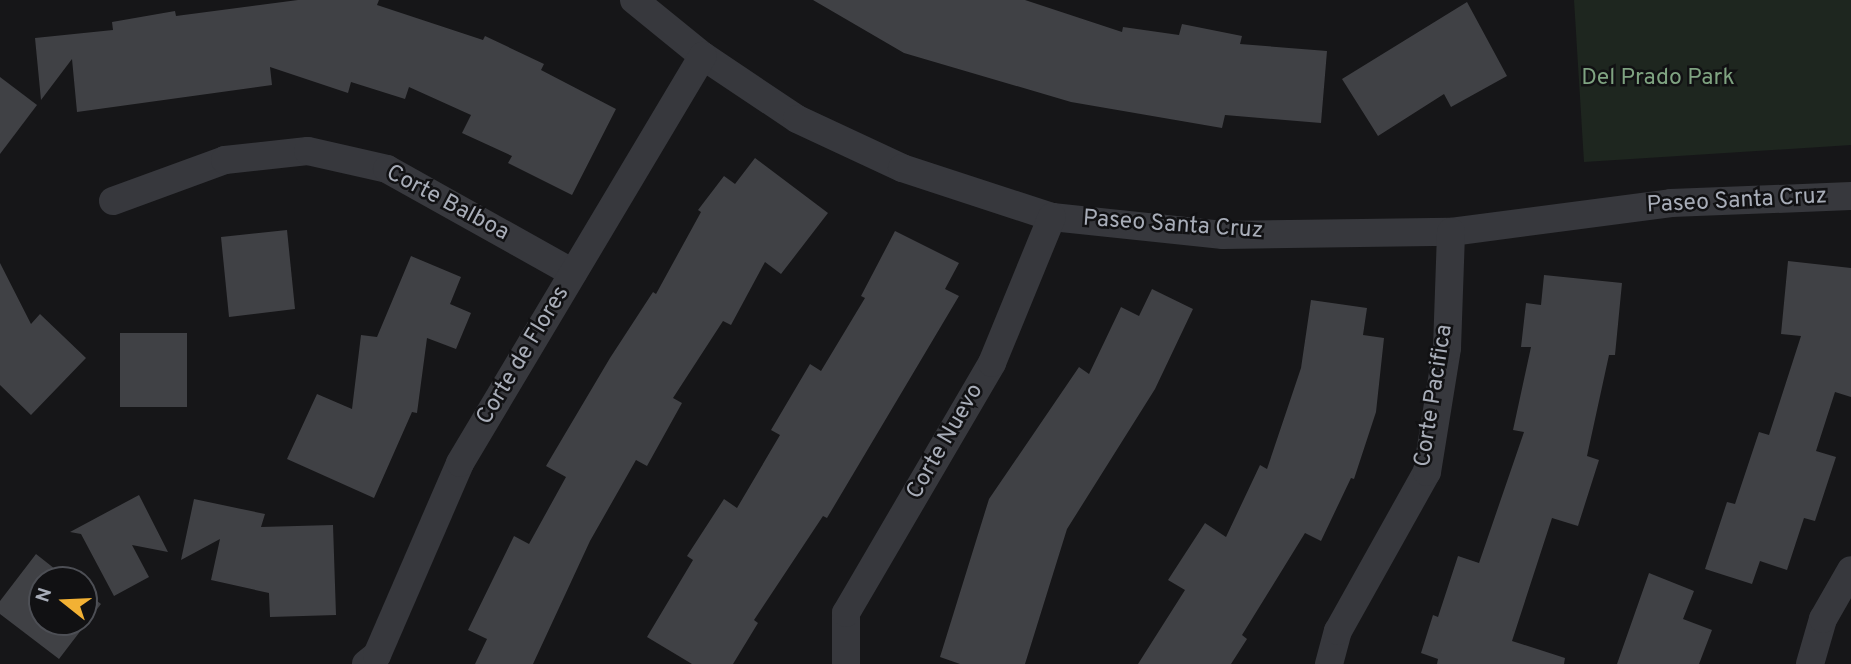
<!DOCTYPE html>
<html>
<head>
<meta charset="utf-8">
<style>
  body { margin:0 }
  #map { position:relative; width:1851px; height:664px; overflow:hidden; background:#161618; font-family:Overpass,sans-serif }
  div>[style] { position:absolute }
  .green>* { inset:0; background:#1e261f }
  .building>* { inset:0; background:#404145 }
  .minor>* { height:28px; margin:-14px; padding:0 14px; transform-origin:14px; border-radius:14px; background:#37383d }
  span { translate:-50% -50%; white-space:nowrap; text-align:center; line-height:1.15; -webkit-text-stroke:5px #111113; paint-order:stroke }
  .park-label { font-size:23px; color:#7fa381 }
  .street-label { font-size:23px; color:#a8adb8 }
  .north { position:absolute; left:28px; top:566px; width:70px; height:70px; box-sizing:border-box; background:#111113; border:2px solid #4d4f55; border-radius:50%; rotate:288deg; font-size:19px; font-weight:700; line-height:28px; text-align:center; color:#a8adb8 }
  .north::after { content:''; display:block; margin:auto; width:24px; height:32px; background:#f2b134; clip-path:polygon(50% 0,100% 100%,50% 72%,0 100%) }
</style>
</head>
<body>
<div id="map">
  <div class="green">
    <i style="clip-path:polygon(1574px 0,1851px 0,1851px 145px,1584px 162px)"></i>
  </div>
  <div class="building">
    <i style="clip-path:polygon(298px 0,379px 0,377px 5px,483px 40px,485px 36px,544px 64px,541px 70px,616px 109px,572px 195px,508px 163px,512px 156px,462px 133px,471px 115px,409px 87px,405px 99px,351px 82px,348px 93px,270px 67px,272px 85px,77px 112px,72px 59px,41px 100px,35px 38px,113px 30px,112px 22px,175px 11px,176px 16px)"></i>
    <i style="clip-path:polygon(813px 0,1025px 0,1122px 32px,1123px 27px,1179px 35px,1182px 24px,1242px 36px,1240px 44px,1327px 51px,1321px 123px,1225px 115px,1222px 128px,1071px 102px,904px 53px)"></i>
    <i style="clip-path:polygon(1467px 2px,1507px 76px,1451px 107px,1444px 94px,1378px 136px,1342px 79px)"></i>
    <i style="clip-path:polygon(0 77px,37px 105px,0 154px)"></i>
    <i style="clip-path:polygon(755px 158px,828px 213px,781px 274px,765px 262px,731px 325px,723px 321px,673px 398px,682px 403px,647px 466px,636px 460px,590px 541px,533px 664px,475px 664px,487px 639px,468px 630px,514px 536px,529px 544px,566px 477px,546px 466px,610px 358px,653px 292px,656px 294px,701px 212px,698px 210px,724px 176px,735px 184px)"></i>
    <i style="clip-path:polygon(287px 230px,295px 309px,229px 317px,221px 237px)"></i>
    <i style="clip-path:polygon(895px 231px,959px 263px,945px 289px,959px 296px,827px 518px,823px 516px,754px 620px,758px 623px,733px 664px,692px 664px,647px 637px,693px 560px,687px 556px,724px 499px,737px 508px,780px 435px,771px 430px,810px 364px,821px 371px,865px 298px,861px 296px)"></i>
    <i style="clip-path:polygon(411px 256px,461px 277px,450px 304px,471px 313px,456px 349px,427px 338px,417px 413px,412px 412px,374px 498px,287px 459px,317px 394px,352px 409px,361px 335px,377px 337px)"></i>
    <i style="clip-path:polygon(1788px 261px,1851px 268px,1851px 397px,1835px 392px,1816px 451px,1836px 457px,1815px 521px,1804px 518px,1787px 570px,1760px 561px,1752px 584px,1705px 569px,1727px 502px,1735px 504px,1759px 432px,1769px 435px,1801px 336px,1781px 334px)"></i>
    <i style="clip-path:polygon(0 263px,31px 324px,40px 314px,86px 358px,31px 415px,0 385px)"></i>
    <i style="clip-path:polygon(1544px 275px,1622px 283px,1615px 355px,1609px 355px,1587px 456px,1599px 460px,1578px 526px,1552px 518px,1512px 641px,1565px 658px,1564px 664px,1437px 664px,1438px 659px,1421px 653px,1433px 615px,1438px 617px,1458px 556px,1479px 563px,1524px 432px,1513px 430px,1531px 347px,1521px 347px,1526px 303px,1541px 305px)"></i>
    <i style="clip-path:polygon(1152px 289px,1193px 309px,1155px 389px,1067px 529px,1025px 664px,960px 664px,940px 657px,989px 499px,1079px 367px,1089px 374px,1121px 307px,1139px 316px)"></i>
    <i style="clip-path:polygon(1311px 300px,1367px 308px,1363px 335px,1384px 338px,1376px 412px,1354px 479px,1351px 478px,1321px 541px,1305px 533px,1242px 635px,1247px 639px,1231px 664px,1138px 664px,1185px 590px,1168px 580px,1205px 523px,1226px 537px,1260px 465px,1267px 469px,1301px 368px)"></i>
    <i style="clip-path:polygon(120px 333px,187px 333px,187px 407px,120px 407px)"></i>
    <i style="clip-path:polygon(139px 495px,168px 552px,132px 545px,149px 577px,114px 596px,81px 534px,70px 532px)"></i>
    <i style="clip-path:polygon(194px 499px,265px 514px,261px 527px,333px 525px,336px 615px,270px 617px,269px 593px,211px 580px,220px 539px,181px 560px)"></i>
    <i style="clip-path:polygon(36px 554px,69px 580px,42px 580px,42px 622px,84px 622px,84px 591px,101px 604px,59px 659px,0 614px,0 601px)"></i>
    <i style="clip-path:polygon(1649px 573px,1694px 591px,1683px 619px,1712px 630px,1699px 664px,1617px 664px)"></i>
  </div>
  <div class="minor">
    <i style="left:634px;top:0;width:89px;rotate:39.1deg"></i>
    <i style="left:703px;top:56px;width:113px;rotate:33.8deg"></i>
    <i style="left:797px;top:119px;width:116px;rotate:25deg"></i>
    <i style="left:902px;top:168px;width:158px;rotate:18.1deg"></i>
    <i style="left:1052px;top:217px;width:172px;rotate:6deg"></i>
    <i style="left:1223px;top:235px;width:228px;rotate:-0.8deg"></i>
    <i style="left:1451px;top:232px;width:222px;rotate:-7.5deg"></i>
    <i style="left:1671px;top:203px;width:180px;rotate:-2.2deg"></i>
    <i style="left:113px;top:201px;width:119px;rotate:-20.1deg"></i>
    <i style="left:225px;top:160px;width:83px;rotate:-6.2deg"></i>
    <i style="left:308px;top:151px;width:81px;rotate:12.8deg"></i>
    <i style="left:387px;top:169px;width:213px;rotate:29.2deg"></i>
    <i style="left:366px;top:664px;width:14px;rotate:-39deg"></i>
    <i style="left:377px;top:655px;width:209px;rotate:-66.6deg"></i>
    <i style="left:460px;top:463px;width:474px;rotate:-59.2deg"></i>
    <i style="left:846px;top:664px;width:51px;rotate:-90deg"></i>
    <i style="left:846px;top:613px;width:290px;rotate:-59.7deg"></i>
    <i style="left:992px;top:363px;width:158px;rotate:-67.7deg"></i>
    <i style="left:1329px;top:664px;width:34px;rotate:-75deg"></i>
    <i style="left:1338px;top:631px;width:182px;rotate:-60.8deg"></i>
    <i style="left:1427px;top:472px;width:126px;rotate:-80.8deg"></i>
    <i style="left:1447px;top:348px;width:116px;rotate:-88deg"></i>
    <i style="left:1810px;top:664px;width:47px;rotate:-73.9deg"></i>
    <i style="left:1823px;top:619px;width:56px;rotate:-60.3deg"></i>
  </div>
  <div class="park-label">
    <span style="left:1658px;top:79px">Del Prado Park</span>
  </div>
  <div class="street-label">
    <span style="left:1737px;top:202px;rotate:-3deg">Paseo Santa Cruz</span>
    <span style="left:447px;top:204px;rotate:28deg">Corte Balboa</span>
    <span style="left:1173px;top:226px;rotate:4deg">Paseo Santa Cruz</span>
    <span style="left:524px;top:356px;rotate:-59deg">Corte de Flores</span>
    <span style="left:1435px;top:396px;rotate:-81deg">Corte Pacifica</span>
    <span style="left:946px;top:442px;rotate:-60deg">Corte Nuevo</span>
  </div>
  <div class="north">N</div>
</div>
</body>
</html>
